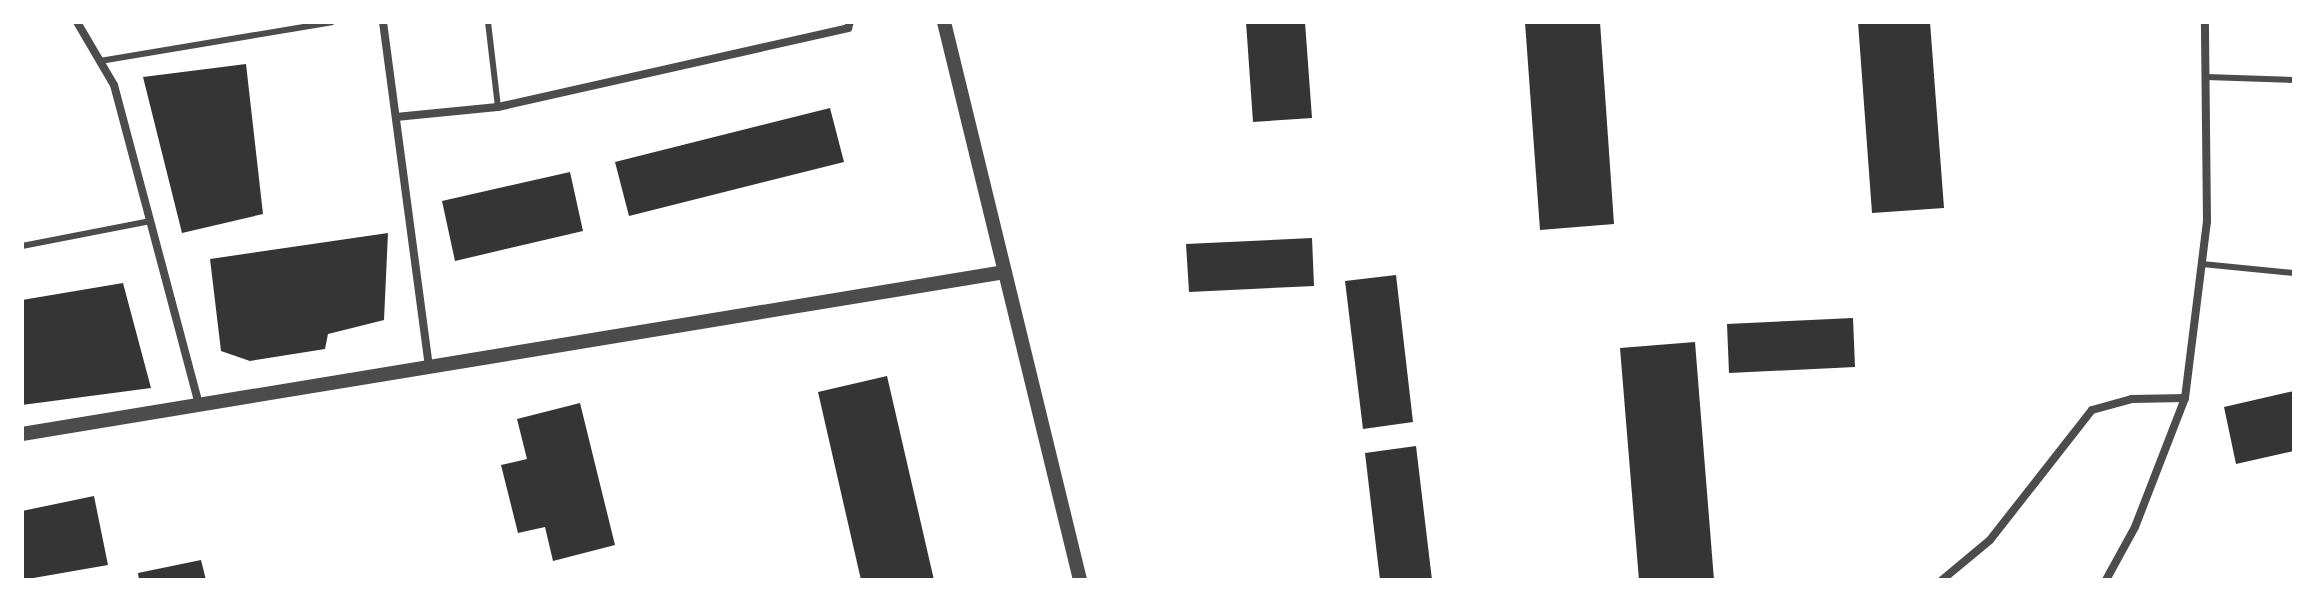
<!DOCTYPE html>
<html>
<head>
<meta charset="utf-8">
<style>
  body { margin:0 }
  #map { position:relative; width:2316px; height:602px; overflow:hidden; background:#fff; font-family:Ubuntu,sans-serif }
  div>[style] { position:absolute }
  .building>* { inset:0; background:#353535 }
  .service>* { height:6px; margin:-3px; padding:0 3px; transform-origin:3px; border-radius:3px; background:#4c4c4c }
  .minor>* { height:8px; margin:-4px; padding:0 4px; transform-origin:4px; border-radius:4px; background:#4c4c4c }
  .tertiary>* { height:14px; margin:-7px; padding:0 7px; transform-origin:7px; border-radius:7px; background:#4c4c4c }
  span { translate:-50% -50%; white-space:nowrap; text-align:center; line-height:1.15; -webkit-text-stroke:6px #fff; paint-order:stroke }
  .frame { position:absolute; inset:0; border:24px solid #fff; pointer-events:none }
</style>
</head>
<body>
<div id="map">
  <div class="building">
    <i style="clip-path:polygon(1246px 22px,1305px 22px,1312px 118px,1253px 122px)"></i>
    <i style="clip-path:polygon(1525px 22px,1600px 22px,1614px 224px,1540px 230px)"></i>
    <i style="clip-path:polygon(1858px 22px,1930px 22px,1944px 208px,1872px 213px)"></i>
    <i style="clip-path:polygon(246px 64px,263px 214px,182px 233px,143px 77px)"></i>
    <i style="clip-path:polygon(830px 108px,844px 162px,629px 216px,615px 162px)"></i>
    <i style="clip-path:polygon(570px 172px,583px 231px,455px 261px,442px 201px)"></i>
    <i style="clip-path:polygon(388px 233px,384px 320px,328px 334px,325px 349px,250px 361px,221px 351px,210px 259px)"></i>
    <i style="clip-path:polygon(1312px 238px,1314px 286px,1189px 292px,1186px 244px)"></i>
    <i style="clip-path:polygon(1396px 275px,1413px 422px,1363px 429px,1345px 281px)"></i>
    <i style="clip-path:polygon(123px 283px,151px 388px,22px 405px,22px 300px)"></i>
    <i style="clip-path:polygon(1853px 318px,1855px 367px,1729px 373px,1727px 324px)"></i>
    <i style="clip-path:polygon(1695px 342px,1714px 580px,1639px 580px,1620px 348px)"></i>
    <i style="clip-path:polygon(887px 376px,934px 580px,861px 580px,818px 392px)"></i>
    <i style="clip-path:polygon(2294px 391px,2294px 451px,2236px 464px,2224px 407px)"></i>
    <i style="clip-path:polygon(580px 403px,615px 545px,553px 561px,545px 527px,518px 533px,501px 465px,527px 459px,517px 419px)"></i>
    <i style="clip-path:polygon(1416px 446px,1432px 580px,1380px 580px,1365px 453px)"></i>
    <i style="clip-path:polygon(94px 496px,108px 565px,22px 580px,22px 511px)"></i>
    <i style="clip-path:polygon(201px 560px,206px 580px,139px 580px,138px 573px)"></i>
  </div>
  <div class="service">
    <i style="left:488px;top:22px;width:86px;rotate:83.3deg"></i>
    <i style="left:100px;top:61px;width:235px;rotate:-9.5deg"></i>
    <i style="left:2206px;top:77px;width:88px;rotate:2deg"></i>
    <i style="left:22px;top:246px;width:131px;rotate:-11deg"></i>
    <i style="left:2202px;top:264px;width:92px;rotate:5.6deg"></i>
  </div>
  <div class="minor">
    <i style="left:77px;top:22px;width:73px;rotate:59.6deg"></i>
    <i style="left:114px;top:85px;width:331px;rotate:75.1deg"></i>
    <i style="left:383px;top:22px;width:350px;rotate:82.4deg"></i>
    <i style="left:396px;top:117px;width:102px;rotate:-5.6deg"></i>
    <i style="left:498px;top:107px;width:359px;rotate:-12.7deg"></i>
    <i style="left:848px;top:28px;width:6px;rotate:-72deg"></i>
    <i style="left:1942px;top:580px;width:62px;rotate:-39.8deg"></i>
    <i style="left:1990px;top:540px;width:165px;rotate:-51.9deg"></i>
    <i style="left:2092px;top:410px;width:41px;rotate:-15.4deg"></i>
    <i style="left:2132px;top:399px;width:53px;rotate:-1.1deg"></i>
    <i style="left:2106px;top:580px;width:60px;rotate:-61.3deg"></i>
    <i style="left:2135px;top:527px;width:138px;rotate:-68.8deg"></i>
    <i style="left:2185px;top:398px;width:177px;rotate:-82.9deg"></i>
    <i style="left:2207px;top:222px;width:200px;rotate:-90.6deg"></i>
  </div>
  <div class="tertiary">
    <i style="left:944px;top:22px;width:574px;rotate:76.3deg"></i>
    <i style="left:22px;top:434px;width:996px;rotate:-9.36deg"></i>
  </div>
  <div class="frame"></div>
</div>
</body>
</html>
